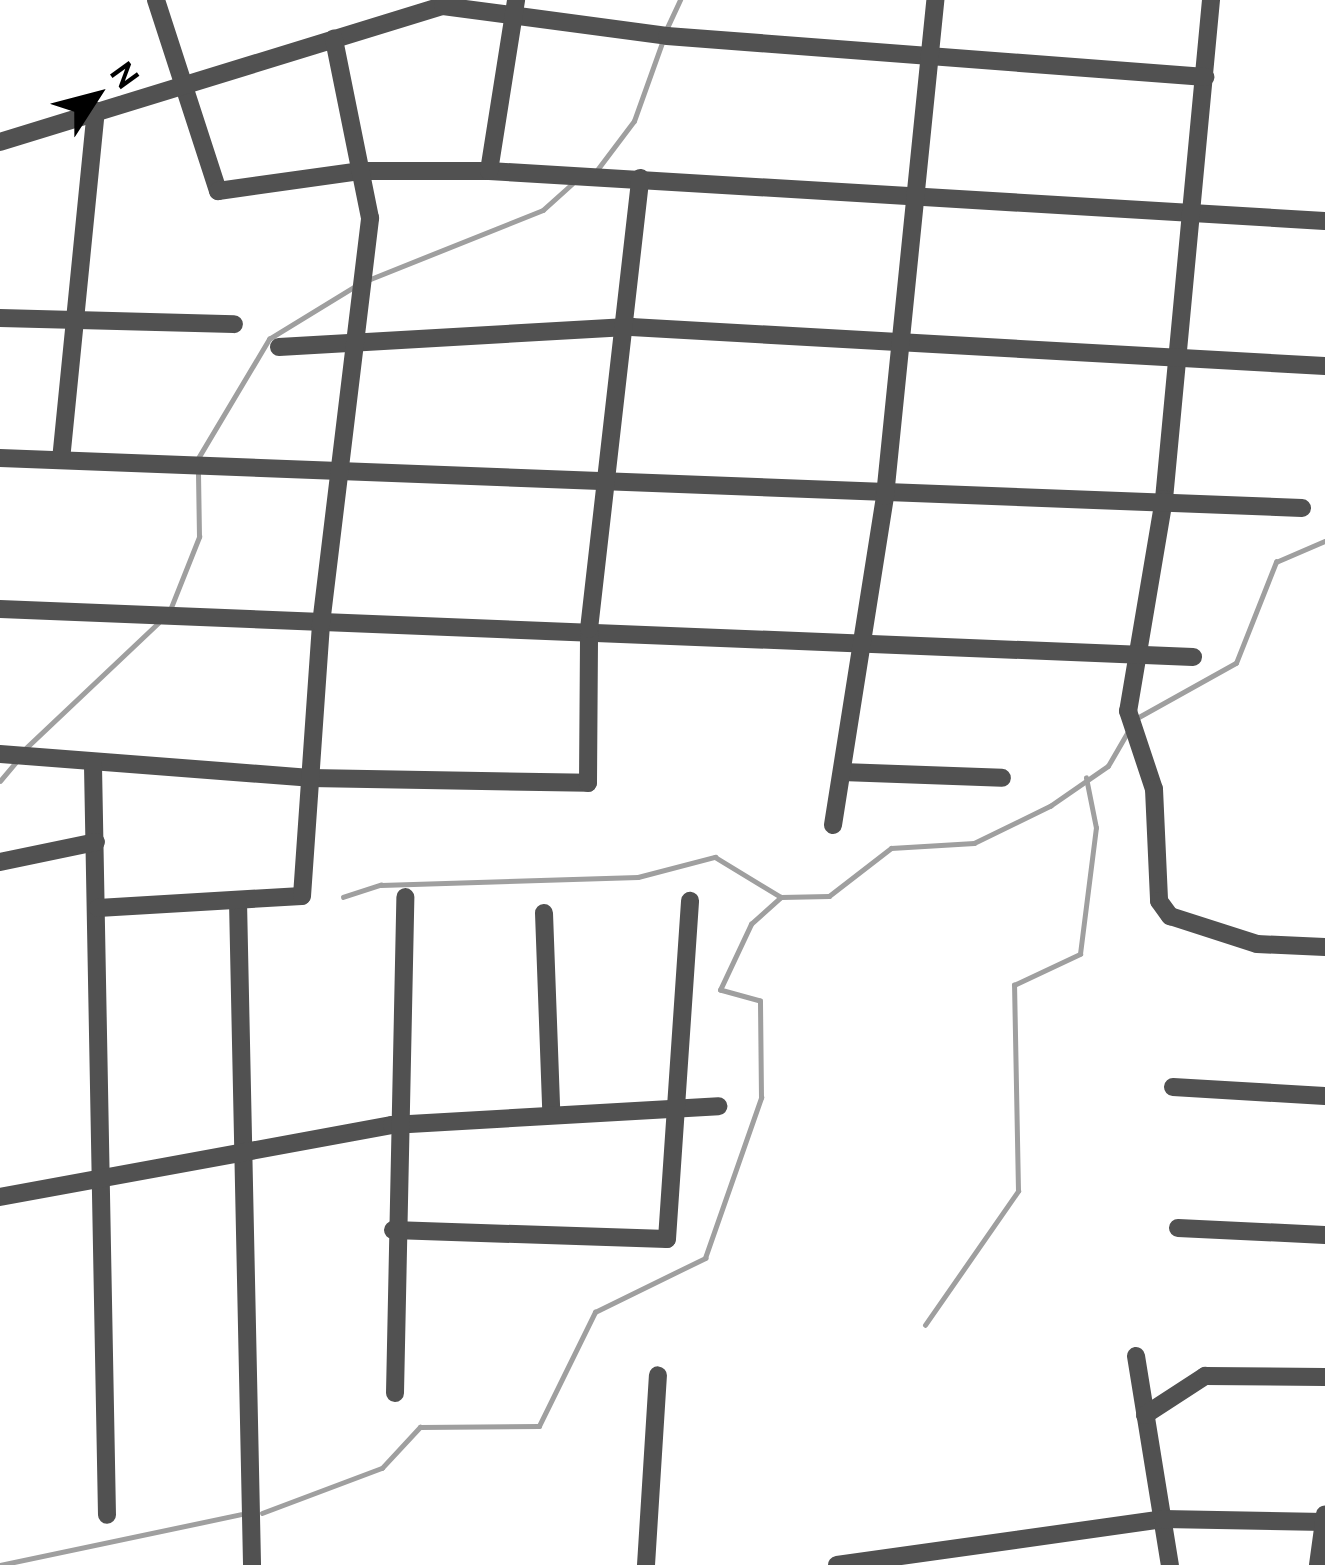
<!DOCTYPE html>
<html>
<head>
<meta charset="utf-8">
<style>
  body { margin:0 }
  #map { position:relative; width:1325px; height:1565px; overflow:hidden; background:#fff; font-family:Cabin,sans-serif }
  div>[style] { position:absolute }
  .stream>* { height:4.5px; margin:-2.25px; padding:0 2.25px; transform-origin:2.25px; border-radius:2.25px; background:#9f9f9f }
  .minor>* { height:18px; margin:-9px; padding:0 9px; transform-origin:9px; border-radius:9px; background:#515151 }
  span { translate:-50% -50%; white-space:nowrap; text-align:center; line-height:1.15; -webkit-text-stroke:10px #fff; paint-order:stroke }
  .north { position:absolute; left:36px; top:36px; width:120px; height:120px; -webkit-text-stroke:9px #fff; paint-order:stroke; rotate:54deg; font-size:33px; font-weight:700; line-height:48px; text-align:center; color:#000 }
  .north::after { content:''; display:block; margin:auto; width:42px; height:54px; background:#000; clip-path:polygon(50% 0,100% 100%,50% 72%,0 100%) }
</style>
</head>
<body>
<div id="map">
  <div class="stream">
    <i style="left:666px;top:30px;width:33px;rotate:-65deg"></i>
    <i style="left:597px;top:170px;width:61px;rotate:-52.9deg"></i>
    <i style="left:634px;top:121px;width:86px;rotate:-70.3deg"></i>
    <i style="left:368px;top:280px;width:188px;rotate:-21.8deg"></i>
    <i style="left:543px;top:210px;width:39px;rotate:-42deg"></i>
    <i style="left:197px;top:460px;width:141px;rotate:-59.2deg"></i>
    <i style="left:269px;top:339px;width:103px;rotate:-31.5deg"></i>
    <i style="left:170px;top:610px;width:79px;rotate:-68.3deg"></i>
    <i style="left:199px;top:537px;width:66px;rotate:-90.9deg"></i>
    <i style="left:1137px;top:718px;width:113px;rotate:-29.1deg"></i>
    <i style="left:1236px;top:663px;width:109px;rotate:-68.4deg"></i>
    <i style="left:1276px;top:562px;width:53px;rotate:-23.2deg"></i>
    <i style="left:26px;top:748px;width:182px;rotate:-43.4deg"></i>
    <i style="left:0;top:781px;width:25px;rotate:-50deg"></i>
    <i style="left:343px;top:897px;width:40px;rotate:-18deg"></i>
    <i style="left:381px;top:885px;width:257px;rotate:-1.8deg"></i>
    <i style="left:638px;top:877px;width:80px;rotate:-14.6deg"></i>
    <i style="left:715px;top:857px;width:77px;rotate:31.2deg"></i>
    <i style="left:925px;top:1325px;width:163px;rotate:-55.2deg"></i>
    <i style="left:1018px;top:1191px;width:206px;rotate:-91.1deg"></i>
    <i style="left:1014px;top:985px;width:73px;rotate:-25.2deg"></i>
    <i style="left:1080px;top:954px;width:127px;rotate:-82.8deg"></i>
    <i style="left:1096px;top:828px;width:51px;rotate:-101.3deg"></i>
    <i style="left:262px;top:1513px;width:128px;rotate:-20.6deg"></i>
    <i style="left:382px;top:1468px;width:56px;rotate:-47.2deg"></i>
    <i style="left:420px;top:1427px;width:119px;rotate:-0.5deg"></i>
    <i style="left:539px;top:1426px;width:127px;rotate:-63.8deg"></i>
    <i style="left:595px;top:1312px;width:123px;rotate:-26.1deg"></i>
    <i style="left:705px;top:1258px;width:170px;rotate:-70.7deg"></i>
    <i style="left:761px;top:1098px;width:97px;rotate:-90.6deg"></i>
    <i style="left:760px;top:1001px;width:41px;rotate:-164.6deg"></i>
    <i style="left:720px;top:990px;width:73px;rotate:-64.8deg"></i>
    <i style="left:751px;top:924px;width:40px;rotate:-42deg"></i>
    <i style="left:781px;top:897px;width:48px;rotate:-1.2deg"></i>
    <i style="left:829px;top:896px;width:78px;rotate:-37.7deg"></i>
    <i style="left:891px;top:848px;width:83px;rotate:-3.4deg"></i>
    <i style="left:974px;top:843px;width:85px;rotate:-26deg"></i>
    <i style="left:1050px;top:806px;width:70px;rotate:-34.6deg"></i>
    <i style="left:1108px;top:766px;width:39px;rotate:-60deg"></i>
    <i style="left:0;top:1565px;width:246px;rotate:-11.9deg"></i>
  </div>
  <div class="minor">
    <i style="left:156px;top:0;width:201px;rotate:72deg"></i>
    <i style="left:218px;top:191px;width:143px;rotate:-8deg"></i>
    <i style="left:360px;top:171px;width:129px"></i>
    <i style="left:489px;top:171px;width:837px;rotate:3.42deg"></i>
    <i style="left:1211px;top:0;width:501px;rotate:95.38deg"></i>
    <i style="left:1164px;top:499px;width:215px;rotate:99.6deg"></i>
    <i style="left:1128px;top:711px;width:82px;rotate:71.6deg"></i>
    <i style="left:1154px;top:789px;width:112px;rotate:87.4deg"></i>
    <i style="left:1159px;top:901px;width:19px;rotate:54deg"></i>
    <i style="left:1170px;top:916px;width:91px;rotate:17.8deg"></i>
    <i style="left:1257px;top:944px;width:68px;rotate:2.5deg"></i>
    <i style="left:0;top:142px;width:463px;rotate:-17.1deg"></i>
    <i style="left:443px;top:6px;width:226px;rotate:7.6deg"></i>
    <i style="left:667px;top:36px;width:540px;rotate:4.36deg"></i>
    <i style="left:489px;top:171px;width:173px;rotate:-81deg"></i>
    <i style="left:0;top:318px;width:234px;rotate:1.5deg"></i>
    <i style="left:279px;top:347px;width:353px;rotate:-3.3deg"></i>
    <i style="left:631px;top:327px;width:695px;rotate:3.22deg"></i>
    <i style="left:0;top:458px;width:1303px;rotate:2.2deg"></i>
    <i style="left:61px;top:460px;width:351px;rotate:-84.3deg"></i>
    <i style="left:0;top:609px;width:1194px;rotate:2.3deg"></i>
    <i style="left:0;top:754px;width:311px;rotate:4.4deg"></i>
    <i style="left:310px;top:778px;width:278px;rotate:1deg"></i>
    <i style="left:588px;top:783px;width:154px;rotate:-89.6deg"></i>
    <i style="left:589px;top:629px;width:454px;rotate:-83.5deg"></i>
    <i style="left:93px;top:766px;width:749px;rotate:88.93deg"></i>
    <i style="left:842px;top:772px;width:160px;rotate:2.1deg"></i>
    <i style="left:833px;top:825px;width:333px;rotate:-81deg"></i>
    <i style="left:885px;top:496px;width:499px;rotate:-84.2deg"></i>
    <i style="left:0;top:862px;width:98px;rotate:-11.8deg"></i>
    <i style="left:238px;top:901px;width:664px;rotate:88.79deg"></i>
    <i style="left:98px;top:908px;width:204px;rotate:-3.4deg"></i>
    <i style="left:302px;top:896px;width:273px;rotate:-86deg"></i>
    <i style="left:321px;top:624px;width:409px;rotate:-83.1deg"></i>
    <i style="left:370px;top:218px;width:183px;rotate:-101.4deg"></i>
    <i style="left:544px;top:913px;width:195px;rotate:87.9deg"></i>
    <i style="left:1173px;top:1087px;width:152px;rotate:3.4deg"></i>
    <i style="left:0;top:1197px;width:399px;rotate:-10.4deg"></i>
    <i style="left:392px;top:1125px;width:327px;rotate:-3.3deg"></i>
    <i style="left:1178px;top:1228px;width:147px;rotate:2.7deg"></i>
    <i style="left:393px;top:1230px;width:274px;rotate:1.9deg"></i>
    <i style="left:667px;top:1239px;width:339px;rotate:-86.1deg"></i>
    <i style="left:1136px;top:1356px;width:212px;rotate:80.8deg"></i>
    <i style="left:395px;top:1393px;width:496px;rotate:-88.8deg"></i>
    <i style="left:1145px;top:1415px;width:72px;rotate:-33deg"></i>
    <i style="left:1205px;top:1376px;width:120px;rotate:0.5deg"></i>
    <i style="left:646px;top:1565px;width:190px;rotate:-86.4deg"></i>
    <i style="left:837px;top:1565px;width:329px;rotate:-8deg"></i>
    <i style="left:1163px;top:1519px;width:162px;rotate:1.1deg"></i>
    <i style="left:1318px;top:1565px;width:51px;rotate:-82.2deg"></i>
  </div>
  <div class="north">N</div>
</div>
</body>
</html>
